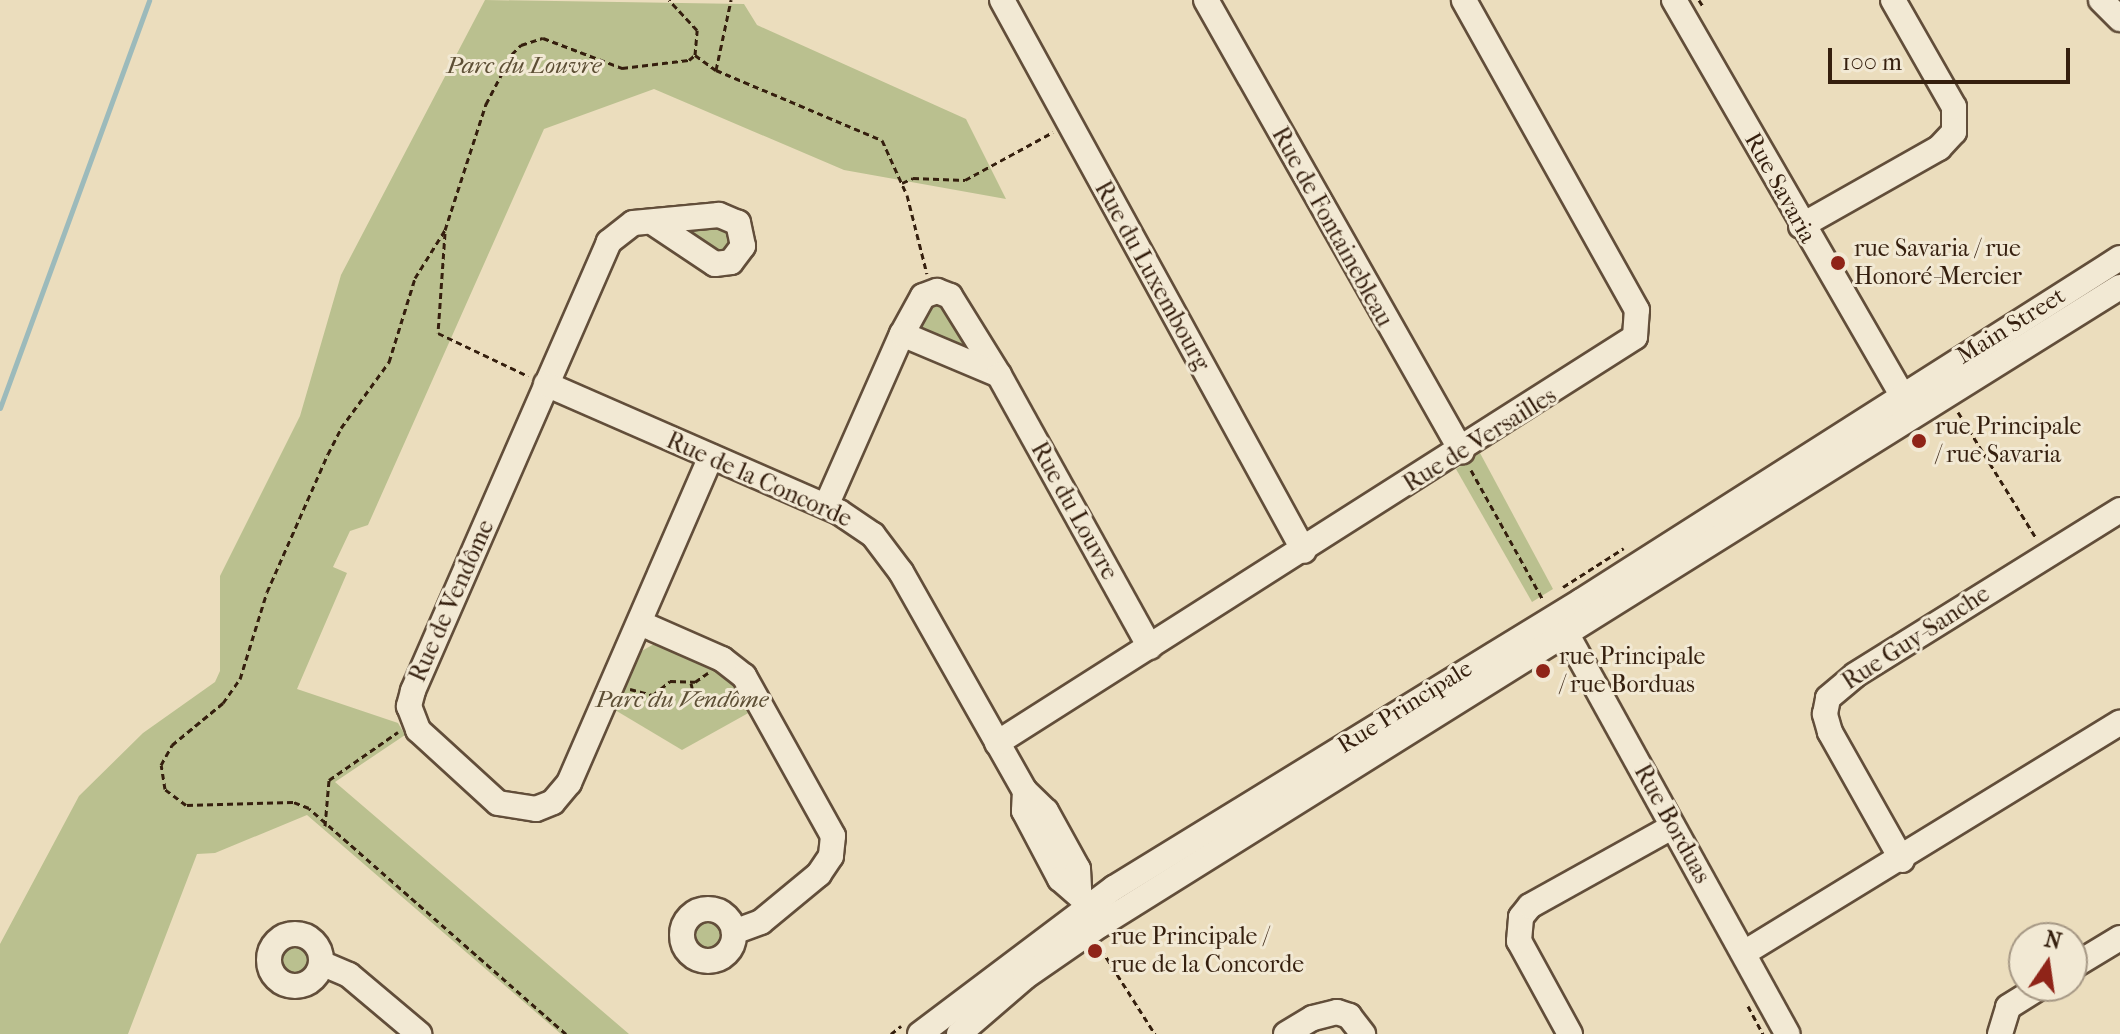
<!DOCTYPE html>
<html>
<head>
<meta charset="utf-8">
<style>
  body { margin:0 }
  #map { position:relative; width:2120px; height:1034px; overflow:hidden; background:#ebddbd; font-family:"IM FELL French Canon",serif }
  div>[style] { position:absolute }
  .green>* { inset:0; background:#bac08f }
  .round { border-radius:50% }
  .stream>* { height:5px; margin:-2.5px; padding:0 2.5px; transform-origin:2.5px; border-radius:2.5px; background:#9cbabb }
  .path>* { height:3px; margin-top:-1.5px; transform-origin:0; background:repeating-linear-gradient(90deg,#351f0e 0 6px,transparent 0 10px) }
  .roads { filter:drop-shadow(2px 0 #624e3a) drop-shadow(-2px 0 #624e3a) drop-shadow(0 2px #624e3a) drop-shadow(0 -2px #624e3a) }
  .minor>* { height:24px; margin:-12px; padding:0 12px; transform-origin:12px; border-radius:12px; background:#f2e9d4 }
  .minor>.ring { margin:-12px; padding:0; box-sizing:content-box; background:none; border:24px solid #f2e9d4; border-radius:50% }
  .dots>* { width:22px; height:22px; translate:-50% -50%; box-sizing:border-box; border:4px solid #f2e9d4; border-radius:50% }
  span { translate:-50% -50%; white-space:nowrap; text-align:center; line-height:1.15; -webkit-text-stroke:6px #f2e9d4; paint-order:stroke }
  .park-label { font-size:24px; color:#5d4f35; font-style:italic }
  .street-label { font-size:24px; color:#351f0e }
  .poi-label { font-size:24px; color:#351f0e }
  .left { translate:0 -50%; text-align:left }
  .north { position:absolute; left:2008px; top:922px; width:80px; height:80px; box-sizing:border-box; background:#f2e9d4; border:2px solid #a69885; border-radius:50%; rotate:13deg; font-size:22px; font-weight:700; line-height:32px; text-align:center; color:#351f0e }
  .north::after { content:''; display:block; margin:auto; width:28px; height:36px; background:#8f2418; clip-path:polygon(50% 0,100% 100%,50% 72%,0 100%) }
  .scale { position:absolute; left:1828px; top:48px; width:242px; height:36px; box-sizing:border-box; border:4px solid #351f0e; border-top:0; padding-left:10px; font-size:24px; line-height:28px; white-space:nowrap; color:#351f0e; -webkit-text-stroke:6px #f2e9d4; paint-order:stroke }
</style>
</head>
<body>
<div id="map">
  <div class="green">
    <i style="clip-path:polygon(485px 0,744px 4px,757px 25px,966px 119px,1006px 199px,844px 170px,654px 89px,544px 129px,368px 525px,350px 531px,333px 567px,347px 573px,297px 689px,398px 723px,405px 735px,335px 782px,629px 1034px,561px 1034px,307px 815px,215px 853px,197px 854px,128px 1034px,0 1034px,0 944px,79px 796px,143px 733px,215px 682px,220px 671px,220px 576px,300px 416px,341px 275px)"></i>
    <i style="clip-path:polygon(714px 226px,727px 229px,731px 238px,720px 254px,684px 231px)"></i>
    <i style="clip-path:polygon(936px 303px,943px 304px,965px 347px,919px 327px,925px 309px)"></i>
    <i style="clip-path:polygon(1480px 453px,1553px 589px,1532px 602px,1456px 469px)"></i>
    <i style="clip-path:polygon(654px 644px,715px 668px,734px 681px,752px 711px,682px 750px,615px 710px,640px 652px)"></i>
    <i class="round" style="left:693px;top:921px;width:28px;height:28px"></i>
    <i class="round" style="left:280px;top:945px;width:28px;height:28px"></i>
  </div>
  <div class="stream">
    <i style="left:0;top:408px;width:434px;rotate:-69.9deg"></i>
  </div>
  <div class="path">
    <i style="left:1699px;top:0;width:9px;rotate:58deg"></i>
    <i style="left:695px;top:55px;width:26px;rotate:36deg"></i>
    <i style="left:716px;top:70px;width:180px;rotate:22.9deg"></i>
    <i style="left:882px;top:140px;width:60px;rotate:65.6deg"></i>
    <i style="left:907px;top:195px;width:81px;rotate:75.8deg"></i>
    <i style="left:716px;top:70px;width:72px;rotate:-77.9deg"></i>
    <i style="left:902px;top:183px;width:12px;rotate:-24deg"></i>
    <i style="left:913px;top:178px;width:52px;rotate:2.2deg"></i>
    <i style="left:965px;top:180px;width:100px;rotate:-28.6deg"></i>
    <i style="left:445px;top:233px;width:100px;rotate:94deg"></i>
    <i style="left:438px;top:333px;width:100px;rotate:25.5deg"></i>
    <i style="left:1958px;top:412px;width:148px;rotate:58.2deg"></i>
    <i style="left:1471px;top:470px;width:149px;rotate:61deg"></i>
    <i style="left:1563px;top:587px;width:72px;rotate:-32.6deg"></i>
    <i style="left:691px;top:683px;width:18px;rotate:77deg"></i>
    <i style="left:630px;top:689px;width:24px;rotate:15deg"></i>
    <i style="left:653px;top:695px;width:22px;rotate:-39deg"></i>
    <i style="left:670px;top:681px;width:25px;rotate:2deg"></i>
    <i style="left:695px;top:682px;width:16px;rotate:-35deg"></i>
    <i style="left:655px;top:694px;width:17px;rotate:45deg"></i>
    <i style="left:325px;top:826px;width:46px;rotate:-85deg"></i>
    <i style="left:329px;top:780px;width:84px;rotate:-34.8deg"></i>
    <i style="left:1101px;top:949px;width:101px;rotate:57.6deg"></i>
    <i style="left:1748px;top:1006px;width:32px;rotate:62deg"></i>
    <i style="left:566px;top:1034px;width:342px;rotate:-138.7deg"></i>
    <i style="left:309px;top:808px;width:17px;rotate:-159deg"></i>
    <i style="left:293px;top:802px;width:107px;rotate:178.4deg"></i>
    <i style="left:186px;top:805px;width:26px;rotate:-143deg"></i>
    <i style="left:165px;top:789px;width:24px;rotate:-99deg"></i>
    <i style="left:161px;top:765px;width:23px;rotate:-61deg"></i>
    <i style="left:172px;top:745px;width:66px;rotate:-39.5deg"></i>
    <i style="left:223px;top:703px;width:29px;rotate:-55deg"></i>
    <i style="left:240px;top:679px;width:91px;rotate:-72.8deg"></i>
    <i style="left:267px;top:592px;width:151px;rotate:-66.2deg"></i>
    <i style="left:328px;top:454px;width:29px;rotate:-63deg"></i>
    <i style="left:341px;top:428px;width:82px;rotate:-54deg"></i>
    <i style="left:389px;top:362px;width:88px;rotate:-72.8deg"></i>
    <i style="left:415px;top:278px;width:57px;rotate:-58deg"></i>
    <i style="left:445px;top:230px;width:133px;rotate:-72deg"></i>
    <i style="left:486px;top:104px;width:56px;rotate:-62.5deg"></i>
    <i style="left:512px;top:54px;width:13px;rotate:-45deg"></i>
    <i style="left:521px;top:45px;width:23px;rotate:-18deg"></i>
    <i style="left:543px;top:38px;width:85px;rotate:20.8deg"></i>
    <i style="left:622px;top:68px;width:67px;rotate:-6.8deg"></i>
    <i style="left:689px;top:60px;width:8px;rotate:-40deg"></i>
    <i style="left:695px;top:55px;width:25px;rotate:-85deg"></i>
    <i style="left:697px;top:30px;width:41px;rotate:-133deg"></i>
    <i style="left:891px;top:1034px;width:13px;rotate:-39deg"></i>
  </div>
  <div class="roads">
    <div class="minor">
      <i style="left:1002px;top:0;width:628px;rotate:61.27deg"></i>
      <i style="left:1206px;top:0;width:519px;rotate:60.47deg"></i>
      <i style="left:1674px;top:0;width:469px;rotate:60deg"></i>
      <i style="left:2101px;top:0;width:27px;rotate:45deg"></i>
      <i style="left:655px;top:224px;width:72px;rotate:33.7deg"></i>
      <i style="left:715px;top:264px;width:16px;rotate:-7deg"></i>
      <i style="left:731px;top:262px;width:20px;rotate:-53deg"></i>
      <i style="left:743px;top:246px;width:24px;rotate:-102deg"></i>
      <i style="left:738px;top:223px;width:21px;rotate:-157deg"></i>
      <i style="left:719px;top:215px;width:86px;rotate:174.7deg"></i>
      <i style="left:633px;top:223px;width:31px;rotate:142deg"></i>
      <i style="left:609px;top:242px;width:490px;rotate:113.6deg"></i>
      <i style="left:413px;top:691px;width:16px;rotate:105deg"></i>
      <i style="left:409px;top:706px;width:26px;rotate:69deg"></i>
      <i style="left:418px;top:730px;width:108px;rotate:42.4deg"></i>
      <i style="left:498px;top:803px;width:38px;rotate:9deg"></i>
      <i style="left:536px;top:809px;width:18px;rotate:-22deg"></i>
      <i style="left:553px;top:802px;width:25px;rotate:-50deg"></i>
      <i style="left:569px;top:783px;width:356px;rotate:-66.5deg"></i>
      <i style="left:1801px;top:226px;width:159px;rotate:-29.5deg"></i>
      <i style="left:1939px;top:148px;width:22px;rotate:-47deg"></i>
      <i style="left:1954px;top:132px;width:25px;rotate:-90deg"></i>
      <i style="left:1954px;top:107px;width:123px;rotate:-119.7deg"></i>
      <i style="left:902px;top:334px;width:43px;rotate:-61.1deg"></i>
      <i style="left:923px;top:296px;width:15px;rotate:-20deg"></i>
      <i style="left:937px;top:291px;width:14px;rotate:21deg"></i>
      <i style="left:950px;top:296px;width:93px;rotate:58.2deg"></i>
      <i style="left:546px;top:384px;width:320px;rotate:23.6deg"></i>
      <i style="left:839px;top:512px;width:41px;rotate:34.1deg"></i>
      <i style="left:873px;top:535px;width:46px;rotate:52.9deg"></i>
      <i style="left:901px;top:572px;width:252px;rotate:60.5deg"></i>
      <i style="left:1025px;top:791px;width:29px;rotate:44deg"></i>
      <i style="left:1046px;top:811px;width:66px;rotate:61.1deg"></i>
      <i style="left:1078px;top:869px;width:21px;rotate:87deg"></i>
      <i style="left:826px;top:506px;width:188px;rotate:-66.2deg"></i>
      <i style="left:902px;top:334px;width:105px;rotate:22.9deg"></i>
      <i style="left:999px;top:375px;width:311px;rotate:61deg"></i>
      <i style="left:1559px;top:620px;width:473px;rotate:61.1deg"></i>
      <i style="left:640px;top:623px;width:90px;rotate:23.7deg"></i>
      <i style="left:722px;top:659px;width:28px;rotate:38deg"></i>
      <i style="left:744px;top:676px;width:183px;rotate:60.9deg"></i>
      <i style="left:833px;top:836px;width:20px;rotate:96deg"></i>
      <i style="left:831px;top:856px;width:22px;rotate:124deg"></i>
      <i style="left:819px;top:874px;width:75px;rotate:140.4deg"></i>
      <i style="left:761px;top:922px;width:29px;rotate:160deg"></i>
      <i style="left:997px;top:743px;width:756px;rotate:-32.47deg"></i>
      <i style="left:1635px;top:337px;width:27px;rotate:-86deg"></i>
      <i style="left:1637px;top:310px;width:355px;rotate:-119.2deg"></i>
      <i style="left:1025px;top:791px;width:20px;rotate:93deg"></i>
      <i style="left:1024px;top:811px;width:77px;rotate:62.1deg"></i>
      <i style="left:1060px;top:879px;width:35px;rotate:41deg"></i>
      <i style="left:1902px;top:860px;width:147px;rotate:-119.4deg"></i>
      <i style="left:1830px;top:732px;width:19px;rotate:-106deg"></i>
      <i style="left:1825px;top:714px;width:16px;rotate:-79deg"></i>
      <i style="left:1828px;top:698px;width:35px;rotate:-40deg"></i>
      <i style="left:1855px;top:675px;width:312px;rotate:-31.9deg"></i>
      <i class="ring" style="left:682px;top:909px;width:28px;height:28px"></i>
      <i class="ring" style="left:269px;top:934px;width:28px;height:28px"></i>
      <i style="left:1744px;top:953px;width:441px;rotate:-31.5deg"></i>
      <i style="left:321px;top:963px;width:30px;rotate:23deg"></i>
      <i style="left:349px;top:975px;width:92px;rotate:40.1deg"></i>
      <i style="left:2072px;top:967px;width:56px;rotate:-31.1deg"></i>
      <i style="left:920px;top:1034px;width:243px;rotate:-37deg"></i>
      <i style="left:1114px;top:888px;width:548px;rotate:-31.57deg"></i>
      <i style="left:1581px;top:601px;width:639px;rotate:-32.47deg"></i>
      <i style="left:959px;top:1034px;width:87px;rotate:-40.8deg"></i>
      <i style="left:1025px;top:977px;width:91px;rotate:-34.7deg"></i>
      <i style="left:1100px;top:925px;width:1203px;rotate:-32.03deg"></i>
      <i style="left:1286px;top:1034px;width:31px;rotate:-31deg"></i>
      <i style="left:1313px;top:1018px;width:25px;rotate:-14deg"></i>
      <i style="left:1337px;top:1012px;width:13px;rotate:18deg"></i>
      <i style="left:1349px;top:1016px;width:23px;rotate:52deg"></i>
      <i style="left:1570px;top:1034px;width:106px;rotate:-118.7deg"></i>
      <i style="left:1519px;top:941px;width:24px;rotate:-85deg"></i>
      <i style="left:1521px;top:917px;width:14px;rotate:-51deg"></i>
      <i style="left:1530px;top:906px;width:162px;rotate:-29.1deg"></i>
      <i style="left:2000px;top:1034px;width:28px;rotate:-73deg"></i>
      <i style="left:2008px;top:1007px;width:39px;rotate:-32deg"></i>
    </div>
  </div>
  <div class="dots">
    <i style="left:1838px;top:263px;background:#8f2418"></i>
    <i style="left:1919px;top:441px;background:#8f2418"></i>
    <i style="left:1543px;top:671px;background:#8f2418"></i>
    <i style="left:1095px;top:951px;background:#8f2418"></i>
  </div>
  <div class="park-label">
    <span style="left:524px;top:66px">Parc du Louvre</span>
    <span style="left:682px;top:700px">Parc du Vendôme</span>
  </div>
  <div class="street-label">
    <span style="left:1780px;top:188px;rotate:61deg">Rue Savaria</span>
    <span style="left:1332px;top:227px;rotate:61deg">Rue de Fontainebleau</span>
    <span style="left:1152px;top:276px;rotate:61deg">Rue du Luxembourg</span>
    <span style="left:2011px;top:326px;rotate:-32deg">Main Street</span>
    <span style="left:1480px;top:440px;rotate:-32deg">Rue de Versailles</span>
    <span style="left:759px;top:480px;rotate:24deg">Rue de la Concorde</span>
    <span style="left:1074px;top:511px;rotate:61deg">Rue du Louvre</span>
    <span style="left:452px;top:601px;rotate:-66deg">Rue de Vendôme</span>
    <span style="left:1916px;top:638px;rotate:-33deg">Rue Guy-Sanche</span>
    <span style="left:1405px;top:707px;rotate:-32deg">Rue Principale</span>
    <span style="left:1672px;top:824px;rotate:61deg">Rue Borduas</span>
  </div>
  <div class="poi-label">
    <span class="left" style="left:1854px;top:263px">rue Savaria / rue<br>Honoré-Mercier</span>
    <span class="left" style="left:1935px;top:441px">rue Principale<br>/ rue Savaria</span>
    <span class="left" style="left:1559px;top:671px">rue Principale<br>/ rue Borduas</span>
    <span class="left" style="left:1111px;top:951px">rue Principale /<br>rue de la Concorde</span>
  </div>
  <div class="north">N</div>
  <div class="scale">100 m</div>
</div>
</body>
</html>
